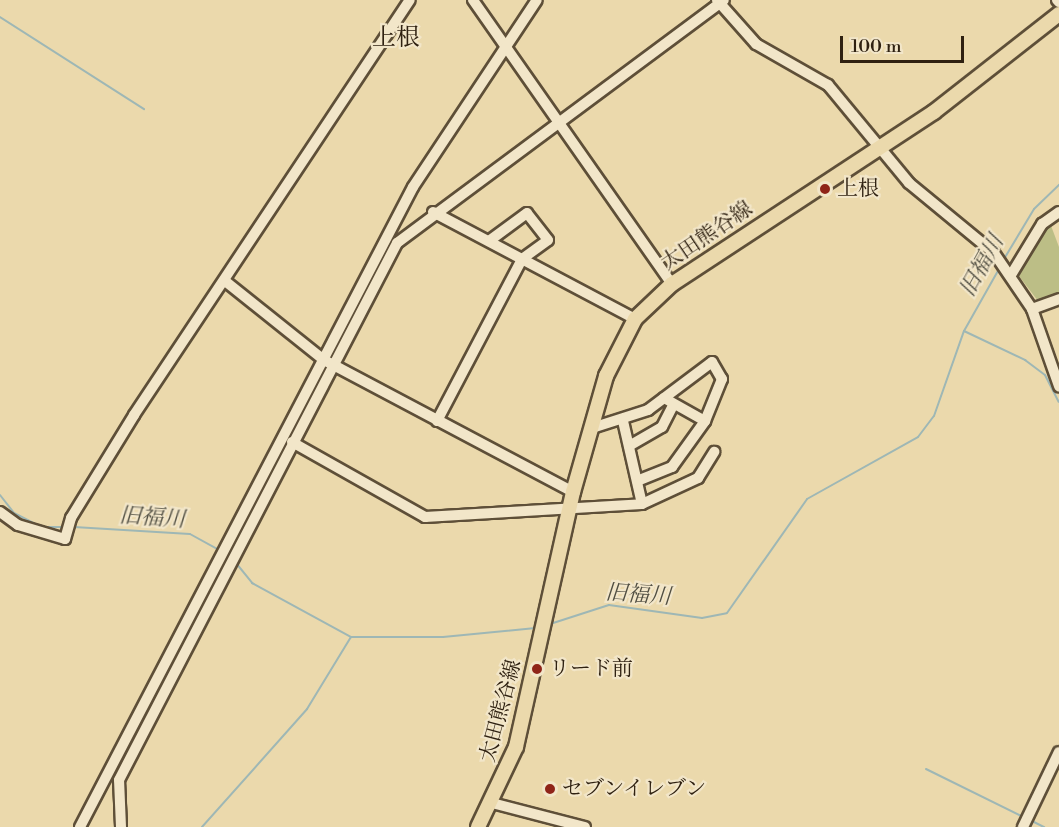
<!DOCTYPE html>
<html>
<head>
<meta charset="utf-8">
<style>
  body { margin:0 }
  #map { position:relative; width:1059px; height:827px; overflow:hidden; background:#ebd9ac; font-family:"Libre Bodoni","Noto Serif JP",serif }
  div>[style] { position:absolute }
  .green>* { inset:0; background:#bcbe86 }
  .stream>* { height:2px; margin:-1px; padding:0 1px; transform-origin:1px; border-radius:1px; background:#9eb7b5 }
  .roads { filter:drop-shadow(2px 0 #5e4f38) drop-shadow(-2px 0 #5e4f38) drop-shadow(0 2px #5e4f38) drop-shadow(0 -2px #5e4f38) }
  .minor>* { height:10px; margin:-5px; padding:0 5px; transform-origin:5px; border-radius:5px; background:#f2e6c9 }
  .major>* { height:14px; margin:-7px; padding:0 7px; transform-origin:7px; border-radius:7px; background:#ebd9ac }
  .dots>* { width:16px; height:16px; translate:-50% -50%; box-sizing:border-box; border:3px solid #f2e6c9; border-radius:50% }
  span { translate:-50% -50%; white-space:nowrap; text-align:center; line-height:1.15; -webkit-text-stroke:4.5px #f2e6c9; paint-order:stroke }
  .poi-label { font-size:21px; color:#2f2111 }
  .left { translate:0 -50%; text-align:left }
  .street-label { font-size:21px; color:#2f2111 }
  .water-label { font-size:22px; color:#504e42; font-style:italic }
  .quarter-label { font-size:24px; color:#2f2111 }
  .scale { position:absolute; left:840px; top:36px; width:124px; height:27px; box-sizing:border-box; border:3px solid #2f2111; border-top:0; padding-left:8px; font-size:18px; line-height:21px; white-space:nowrap; color:#2f2111; -webkit-text-stroke:4px #f2e6c9; paint-order:stroke }
</style>
</head>
<body>
<div id="map">
  <div class="green">
    <i style="clip-path:polygon(1050px 223px,1059px 247px,1059px 294px,1038px 301px,1019px 276px,1033px 244px)"></i>
  </div>
  <div class="stream">
    <i style="left:0;top:17px;width:171px;rotate:32.6deg"></i>
    <i style="left:1004px;top:259px;width:58px;rotate:-59deg"></i>
    <i style="left:1034px;top:209px;width:35px;rotate:-44deg"></i>
    <i style="left:964px;top:331px;width:68px;rotate:25.4deg"></i>
    <i style="left:1025px;top:360px;width:25px;rotate:37deg"></i>
    <i style="left:1045px;top:375px;width:30px;rotate:63deg"></i>
    <i style="left:0;top:495px;width:23px;rotate:52deg"></i>
    <i style="left:14px;top:513px;width:31px;rotate:27deg"></i>
    <i style="left:42px;top:527px;width:23px"></i>
    <i style="left:74px;top:527px;width:116px;rotate:3.5deg"></i>
    <i style="left:190px;top:534px;width:33px;rotate:29deg"></i>
    <i style="left:236px;top:563px;width:26px;rotate:51deg"></i>
    <i style="left:252px;top:583px;width:113px;rotate:28.6deg"></i>
    <i style="left:351px;top:637px;width:92px"></i>
    <i style="left:443px;top:637px;width:93px;rotate:-5.5deg"></i>
    <i style="left:547px;top:625px;width:65px;rotate:-17.9deg"></i>
    <i style="left:609px;top:605px;width:94px;rotate:8deg"></i>
    <i style="left:702px;top:618px;width:25px;rotate:-11deg"></i>
    <i style="left:727px;top:613px;width:139px;rotate:-54.9deg"></i>
    <i style="left:807px;top:499px;width:127px;rotate:-29.2deg"></i>
    <i style="left:918px;top:437px;width:26px;rotate:-53deg"></i>
    <i style="left:934px;top:416px;width:90px;rotate:-70.6deg"></i>
    <i style="left:964px;top:331px;width:73px;rotate:-60.6deg"></i>
    <i style="left:926px;top:769px;width:110px;rotate:26.3deg"></i>
    <i style="left:1030px;top:820px;width:16px;rotate:27deg"></i>
    <i style="left:202px;top:827px;width:158px;rotate:-48.3deg"></i>
    <i style="left:307px;top:709px;width:84px;rotate:-58.6deg"></i>
  </div>
  <div class="roads">
    <div class="minor">
      <i style="left:473px;top:0;width:347px;rotate:55deg"></i>
      <i style="left:717px;top:0;width:59px;rotate:48.4deg"></i>
      <i style="left:756px;top:44px;width:83px;rotate:29.7deg"></i>
      <i style="left:828px;top:85px;width:127px;rotate:50.4deg"></i>
      <i style="left:909px;top:183px;width:110px;rotate:39.5deg"></i>
      <i style="left:994px;top:253px;width:68px;rotate:55.8deg"></i>
      <i style="left:1032px;top:309px;width:82px;rotate:70.7deg"></i>
      <i style="left:1057px;top:0;width:3px;rotate:45deg"></i>
      <i style="left:433px;top:212px;width:229px;rotate:27.9deg"></i>
      <i style="left:1011px;top:275px;width:60px;rotate:-58.7deg"></i>
      <i style="left:1042px;top:224px;width:21px;rotate:-35deg"></i>
      <i style="left:225px;top:281px;width:127px;rotate:38.6deg"></i>
      <i style="left:324px;top:360px;width:282px;rotate:27.9deg"></i>
      <i style="left:1032px;top:309px;width:29px;rotate:-20deg"></i>
      <i style="left:437px;top:421px;width:183px;rotate:-62.3deg"></i>
      <i style="left:522px;top:259px;width:32px;rotate:-36deg"></i>
      <i style="left:548px;top:240px;width:34px;rotate:-128deg"></i>
      <i style="left:527px;top:213px;width:47px;rotate:143.6deg"></i>
      <i style="left:623px;top:421px;width:85px;rotate:77.1deg"></i>
      <i style="left:592px;top:428px;width:59px;rotate:-17.8deg"></i>
      <i style="left:648px;top:410px;width:80px;rotate:-36.9deg"></i>
      <i style="left:712px;top:362px;width:20px;rotate:60deg"></i>
      <i style="left:722px;top:379px;width:45px;rotate:112deg"></i>
      <i style="left:292px;top:442px;width:153px;rotate:29.4deg"></i>
      <i style="left:425px;top:517px;width:217px;rotate:-3.4deg"></i>
      <i style="left:642px;top:504px;width:62px;rotate:-24.9deg"></i>
      <i style="left:698px;top:478px;width:31px;rotate:-58deg"></i>
      <i style="left:629px;top:446px;width:38px;rotate:-30deg"></i>
      <i style="left:662px;top:427px;width:25px;rotate:-63deg"></i>
      <i style="left:637px;top:481px;width:38px;rotate:-22deg"></i>
      <i style="left:672px;top:467px;width:57px;rotate:-54.3deg"></i>
      <i style="left:705px;top:421px;width:47px;rotate:-150.7deg"></i>
      <i style="left:0;top:512px;width:22px;rotate:36deg"></i>
      <i style="left:18px;top:525px;width:49px;rotate:16.6deg"></i>
      <i style="left:65px;top:539px;width:22px;rotate:-74deg"></i>
      <i style="left:71px;top:518px;width:121px;rotate:-58.5deg"></i>
      <i style="left:134px;top:415px;width:498px;rotate:-56.4deg"></i>
      <i style="left:492px;top:803px;width:96px;rotate:14.5deg"></i>
      <i style="left:80px;top:827px;width:721px;rotate:-62.51deg"></i>
      <i style="left:413px;top:187px;width:224px;rotate:-56.5deg"></i>
      <i style="left:121px;top:827px;width:47px;rotate:-92.4deg"></i>
      <i style="left:119px;top:780px;width:605px;rotate:-62.63deg"></i>
      <i style="left:397px;top:243px;width:407px;rotate:-36.6deg"></i>
      <i style="left:1023px;top:827px;width:83px;rotate:-64.4deg"></i>
    </div>
    <div class="major">
      <i style="left:478px;top:827px;width:89px;rotate:-64.6deg"></i>
      <i style="left:516px;top:747px;width:261px;rotate:-77.4deg"></i>
      <i style="left:573px;top:492px;width:121px;rotate:-74.1deg"></i>
      <i style="left:606px;top:376px;width:64px;rotate:-63deg"></i>
      <i style="left:635px;top:319px;width:51px;rotate:-43.4deg"></i>
      <i style="left:672px;top:284px;width:313px;rotate:-33.3deg"></i>
      <i style="left:934px;top:112px;width:159px;rotate:-38.1deg"></i>
    </div>
  </div>
  <div class="dots">
    <i style="left:825px;top:189px;background:#8f2418"></i>
    <i style="left:537px;top:669px;background:#8f2418"></i>
    <i style="left:550px;top:789px;background:#8f2418"></i>
  </div>
  <div class="poi-label">
    <span class="left" style="left:837px;top:189px">上根</span>
    <span class="left" style="left:549px;top:669px">リード前</span>
    <span class="left" style="left:562px;top:789px">セブンイレブン</span>
  </div>
  <div class="street-label">
    <span style="left:707px;top:236px;rotate:-34deg">太田熊谷線</span>
    <span style="left:501px;top:711px;rotate:-75deg">太田熊谷線</span>
  </div>
  <div class="water-label">
    <span style="left:982px;top:266px;rotate:-61deg">旧福川</span>
    <span style="left:152px;top:518px;rotate:4deg">旧福川</span>
    <span style="left:638px;top:595px;rotate:4deg">旧福川</span>
  </div>
  <div class="quarter-label">
    <span style="left:396px;top:39px">上根</span>
  </div>
  <div class="scale">100 m</div>
</div>
</body>
</html>
